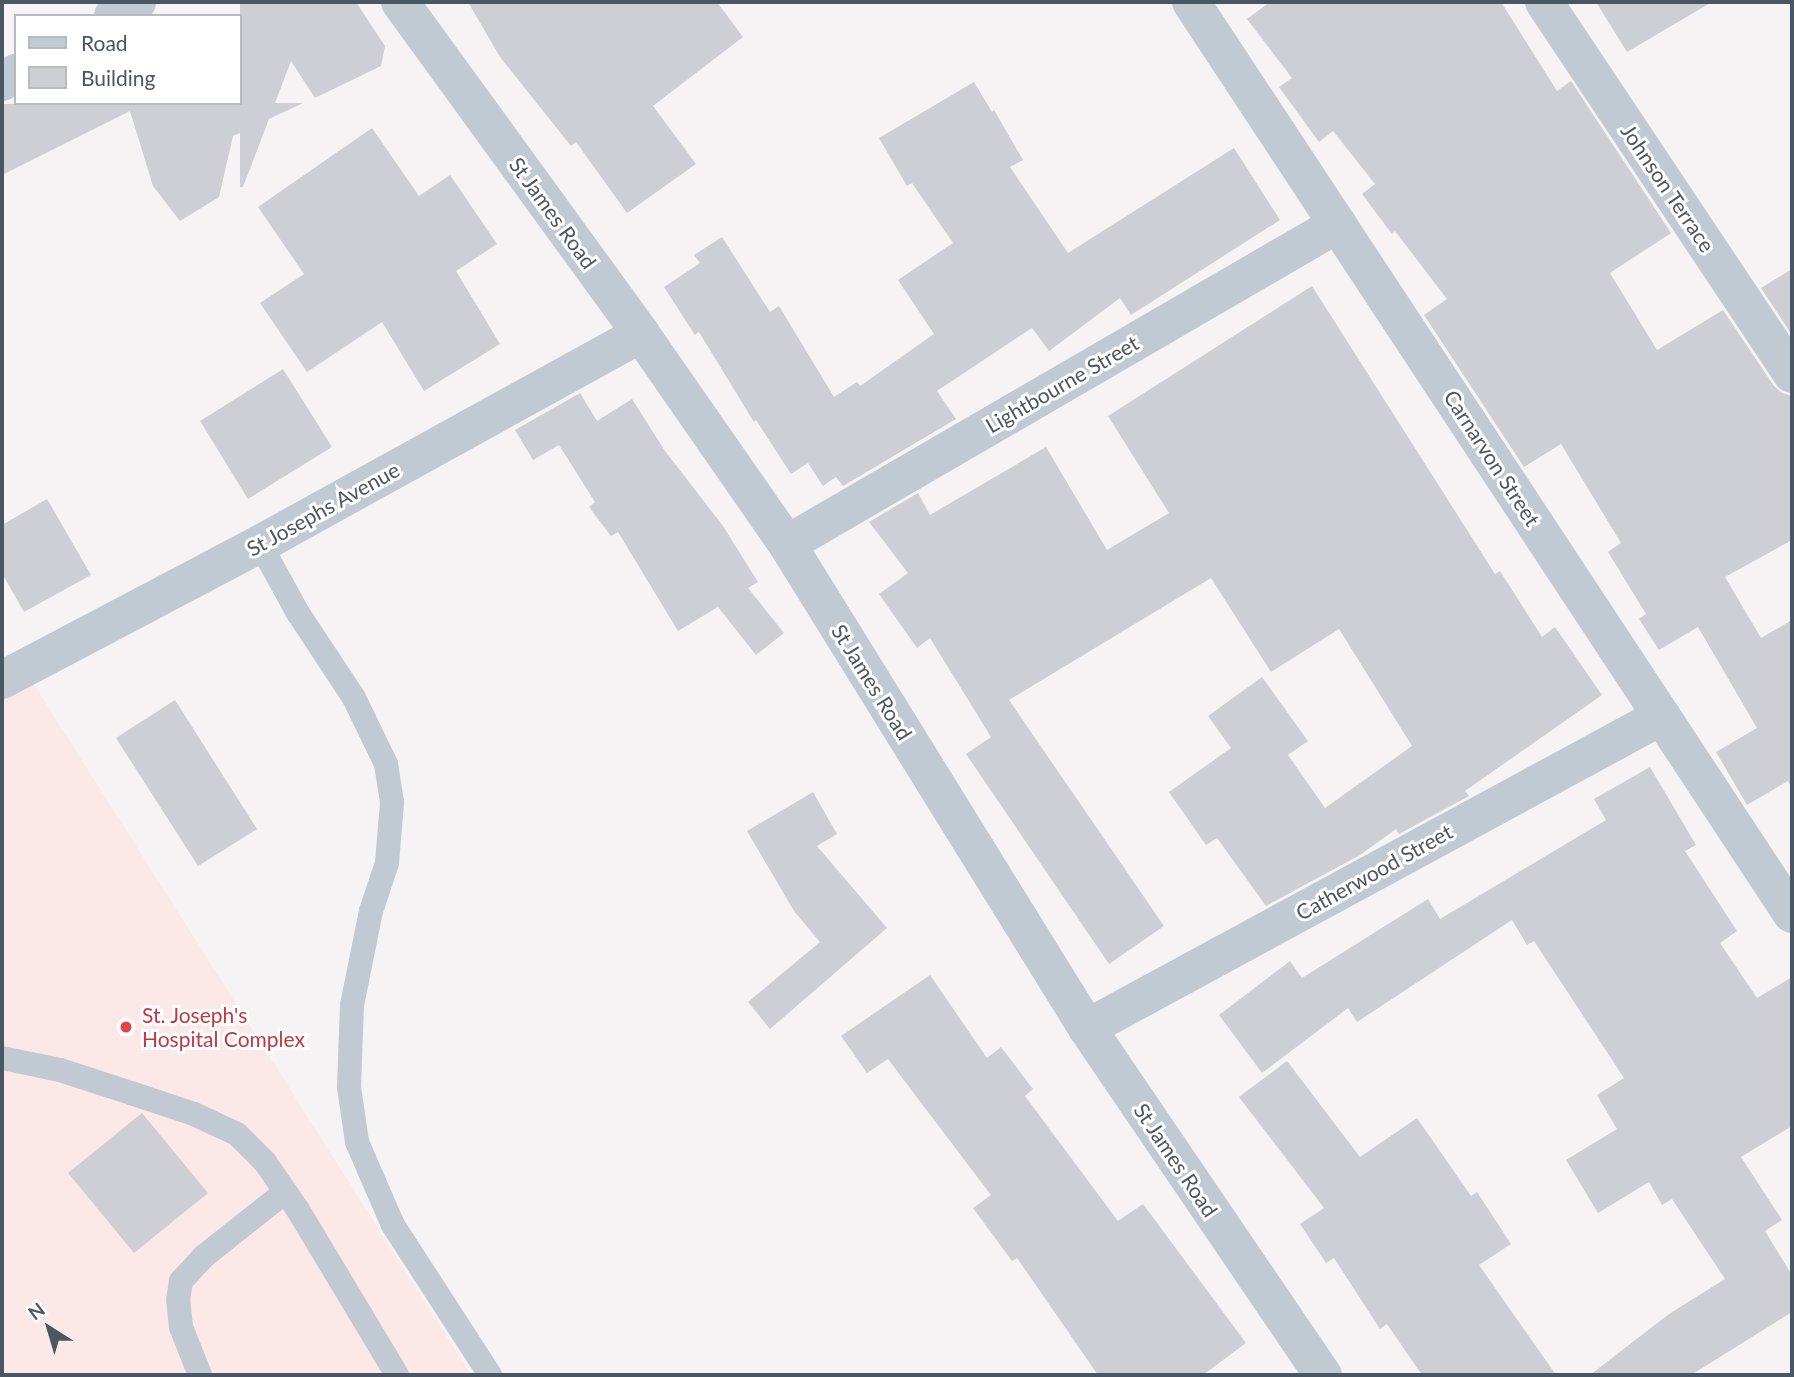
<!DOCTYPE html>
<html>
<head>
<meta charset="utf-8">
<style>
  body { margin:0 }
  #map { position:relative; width:1794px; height:1377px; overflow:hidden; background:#f5f3f3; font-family:Lato,sans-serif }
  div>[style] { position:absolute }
  .medical>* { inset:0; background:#fce8e6 }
  .building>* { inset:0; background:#cdcfd5 }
  .lane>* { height:24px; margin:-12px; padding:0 12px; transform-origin:12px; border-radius:12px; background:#c1cad2 }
  .street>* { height:38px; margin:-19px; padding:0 19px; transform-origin:19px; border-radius:19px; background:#c1cad2 }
  .secondary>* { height:38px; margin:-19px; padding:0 19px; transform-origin:19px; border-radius:19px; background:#c1cbd6 }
  .dots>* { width:19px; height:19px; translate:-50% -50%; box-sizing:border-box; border:4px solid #fff; border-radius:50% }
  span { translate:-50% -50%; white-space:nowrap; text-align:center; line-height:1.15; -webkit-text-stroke:6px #fff; paint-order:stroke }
  .street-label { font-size:21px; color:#4a5661 }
  .health-label { font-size:21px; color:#be3a42 }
  .left { translate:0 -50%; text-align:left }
  .frame { position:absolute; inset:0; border:4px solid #4a5661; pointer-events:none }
  .legend { position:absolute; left:14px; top:14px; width:228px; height:91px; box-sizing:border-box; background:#fff; border:2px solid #b7bbc0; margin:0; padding:9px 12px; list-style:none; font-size:21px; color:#4a5661 }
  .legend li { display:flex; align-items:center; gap:14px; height:35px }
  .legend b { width:35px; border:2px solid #b7bbc0 }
  .north { position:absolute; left:14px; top:1293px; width:70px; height:70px; -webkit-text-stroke:5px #fff; paint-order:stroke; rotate:323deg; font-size:19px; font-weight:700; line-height:28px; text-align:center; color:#4a5661 }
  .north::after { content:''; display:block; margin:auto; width:24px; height:32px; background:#4a5661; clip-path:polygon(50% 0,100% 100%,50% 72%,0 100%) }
</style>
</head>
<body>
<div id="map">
  <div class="medical">
    <i style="clip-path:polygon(24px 669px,471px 1375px,2px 1375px,2px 680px)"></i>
  </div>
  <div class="building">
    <i style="clip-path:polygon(240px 2px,356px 2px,385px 46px,381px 66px,315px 98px,291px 61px,275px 103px,303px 103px,269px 119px,243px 187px,240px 187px,240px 133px,233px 136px,219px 197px,180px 221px,153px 186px,130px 111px,2px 175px,2px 104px,240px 103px)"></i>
    <i style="clip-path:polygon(468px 2px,717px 2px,743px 37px,653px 106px,696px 164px,627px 213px,576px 142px,571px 146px,500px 57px)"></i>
    <i style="clip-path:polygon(1270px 2px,1501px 2px,1557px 91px,1571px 81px,1671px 233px,1610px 273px,1657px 350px,1723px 310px,1774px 386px,1782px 393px,1792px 396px,1792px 540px,1725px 577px,1761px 638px,1792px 620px,1792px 789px,1788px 781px,1747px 805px,1716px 752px,1757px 728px,1698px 627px,1659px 650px,1639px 619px,1646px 614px,1608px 552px,1621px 543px,1561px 444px,1524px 467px,1424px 315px,1447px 299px,1395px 231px,1392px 234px,1362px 194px,1375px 184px,1333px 131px,1319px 142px,1279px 87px,1292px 78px,1247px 19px)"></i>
    <i style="clip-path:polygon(1596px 2px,1712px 2px,1627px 52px)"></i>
    <i style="clip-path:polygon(974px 82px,992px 112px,994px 110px,1023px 160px,1010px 167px,1068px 253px,1234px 148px,1280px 220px,1131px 315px,1120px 298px,1049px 351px,1032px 328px,937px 391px,956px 419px,843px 486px,836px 477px,823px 486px,808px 463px,791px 474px,756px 420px,754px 422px,699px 332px,695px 335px,664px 287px,700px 263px,694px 255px,722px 237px,770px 312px,779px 306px,834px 397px,857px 382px,860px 386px,934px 334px,898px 280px,953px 243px,912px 183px,907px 186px,879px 138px)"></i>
    <i style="clip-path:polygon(372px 128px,419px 196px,450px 175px,497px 244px,456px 271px,500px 344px,424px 391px,382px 322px,307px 372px,260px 303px,304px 274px,258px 207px)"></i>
    <i style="clip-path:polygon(1792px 269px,1792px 335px,1761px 288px)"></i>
    <i style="clip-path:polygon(1312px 286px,1495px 574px,1500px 571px,1542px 637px,1555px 627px,1602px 695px,1465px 791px,1469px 796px,1399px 834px,1396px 829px,1360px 855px,1266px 906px,1217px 838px,1206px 845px,1169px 792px,1231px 748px,1208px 716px,1262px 677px,1308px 741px,1288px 755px,1325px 808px,1412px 746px,1339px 629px,1271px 672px,1211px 578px,1009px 700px,1164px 926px,1109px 964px,966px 754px,991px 737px,930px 638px,917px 648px,879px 594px,908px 573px,869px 522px,918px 493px,930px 515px,1046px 447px,1107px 550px,1169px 513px,1108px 416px)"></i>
    <i style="clip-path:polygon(283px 369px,332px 447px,248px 499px,200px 421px)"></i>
    <i style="clip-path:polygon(580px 393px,597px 421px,632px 399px,665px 451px,723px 526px,758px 582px,748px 588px,784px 633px,756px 655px,718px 607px,678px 631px,618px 532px,611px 536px,589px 507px,595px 502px,559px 445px,533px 460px,515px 430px)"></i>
    <i style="clip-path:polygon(47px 499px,91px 575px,24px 612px,2px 573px,2px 525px)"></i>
    <i style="clip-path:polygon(175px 700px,257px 829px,198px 866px,116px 738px)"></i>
    <i style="clip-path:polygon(1650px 767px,1696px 845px,1685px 851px,1737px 931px,1720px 943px,1757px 998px,1792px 977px,1792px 1126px,1741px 1157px,1782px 1220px,1765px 1231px,1792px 1275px,1792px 1312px,1691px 1375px,1590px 1375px,1669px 1314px,1725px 1279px,1672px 1199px,1662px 1205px,1649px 1182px,1598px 1213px,1566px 1160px,1617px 1129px,1597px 1095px,1624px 1078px,1534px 941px,1527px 945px,1512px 920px,1357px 1022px,1348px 1008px,1262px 1073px,1219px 1015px,1290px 961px,1302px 978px,1428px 899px,1440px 919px,1606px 820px,1594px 799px)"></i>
    <i style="clip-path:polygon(813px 792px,837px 834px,817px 846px,887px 928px,770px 1029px,748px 1002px,820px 942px,794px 911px,747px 831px)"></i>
    <i style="clip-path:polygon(930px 975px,987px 1058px,1001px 1047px,1033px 1089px,1025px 1096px,1118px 1221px,1143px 1204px,1246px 1343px,1203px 1375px,1098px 1375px,1017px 1258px,1012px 1261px,973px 1208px,991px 1195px,903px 1079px,888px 1059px,867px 1073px,841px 1036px)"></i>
    <i style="clip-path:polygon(1287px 1061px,1360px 1157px,1417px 1118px,1471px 1196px,1477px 1192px,1511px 1244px,1479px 1265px,1556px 1375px,1422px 1375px,1387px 1324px,1380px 1329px,1334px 1258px,1326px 1263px,1300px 1224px,1324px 1208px,1239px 1097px)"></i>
    <i style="clip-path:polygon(142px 1113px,208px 1193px,134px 1253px,68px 1173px)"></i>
  </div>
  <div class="lane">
    <i style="left:260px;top:544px;width:79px;rotate:61.2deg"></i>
    <i style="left:298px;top:613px;width:102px;rotate:56.6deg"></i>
    <i style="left:354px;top:698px;width:73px;rotate:64.1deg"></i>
    <i style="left:386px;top:764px;width:39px;rotate:81deg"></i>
    <i style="left:392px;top:803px;width:60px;rotate:94.8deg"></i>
    <i style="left:387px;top:863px;width:51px;rotate:108.4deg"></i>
    <i style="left:371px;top:911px;width:96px;rotate:101.4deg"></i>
    <i style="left:352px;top:1005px;width:82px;rotate:92.1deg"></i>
    <i style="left:349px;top:1087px;width:56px;rotate:81.7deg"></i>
    <i style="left:357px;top:1142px;width:90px;rotate:66.6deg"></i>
    <i style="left:393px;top:1225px;width:179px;rotate:57.1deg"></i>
    <i style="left:2px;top:1058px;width:59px;rotate:11.7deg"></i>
    <i style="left:60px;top:1070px;width:75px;rotate:17.9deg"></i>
    <i style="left:131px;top:1093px;width:66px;rotate:18.4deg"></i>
    <i style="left:194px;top:1114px;width:47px;rotate:24.9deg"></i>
    <i style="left:237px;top:1134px;width:40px;rotate:45deg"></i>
    <i style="left:265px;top:1162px;width:58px;rotate:55.5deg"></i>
    <i style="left:298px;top:1210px;width:192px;rotate:59deg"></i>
    <i style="left:200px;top:1375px;width:52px;rotate:-111.6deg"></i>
    <i style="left:181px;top:1327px;width:27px;rotate:-96deg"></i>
    <i style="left:178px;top:1300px;width:19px;rotate:-81deg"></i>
    <i style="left:181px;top:1281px;width:33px;rotate:-47deg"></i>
    <i style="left:203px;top:1257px;width:105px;rotate:-38.4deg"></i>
  </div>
  <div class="street">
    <i style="left:400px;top:2px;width:410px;rotate:54deg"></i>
    <i style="left:641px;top:334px;width:256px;rotate:55.2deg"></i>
    <i style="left:787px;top:544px;width:569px;rotate:58.21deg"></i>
    <i style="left:1087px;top:1028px;width:420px;rotate:55.8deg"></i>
    <i style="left:1191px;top:2px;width:1092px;rotate:56.62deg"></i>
    <i style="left:1544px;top:2px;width:447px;rotate:56.3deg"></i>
    <i style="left:787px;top:544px;width:637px;rotate:-30.15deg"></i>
    <i style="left:2px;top:680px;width:292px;rotate:-27.8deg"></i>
    <i style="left:260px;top:544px;width:435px;rotate:-28.9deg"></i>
    <i style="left:1087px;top:1028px;width:654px;rotate:-28.48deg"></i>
  </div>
  <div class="secondary">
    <i style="left:113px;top:16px;width:28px;rotate:-30deg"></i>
    <i style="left:2px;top:82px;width:17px;rotate:-33deg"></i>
  </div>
  <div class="dots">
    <i style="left:126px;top:1027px;background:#e0444e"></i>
  </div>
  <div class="street-label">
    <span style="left:1668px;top:188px;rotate:56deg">Johnson Terrace</span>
    <span style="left:553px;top:213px;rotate:54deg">St James Road</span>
    <span style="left:1062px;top:384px;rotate:-30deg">Lightbourne Street</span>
    <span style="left:1492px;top:458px;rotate:57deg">Carnarvon Street</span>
    <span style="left:323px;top:509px;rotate:-29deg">St Josephs Avenue</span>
    <span style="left:872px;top:682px;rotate:58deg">St James Road</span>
    <span style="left:1374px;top:872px;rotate:-29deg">Catherwood Street</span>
    <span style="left:1176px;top:1160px;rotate:56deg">St James Road</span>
  </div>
  <div class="health-label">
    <span class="left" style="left:142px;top:1027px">St. Joseph's<br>Hospital Complex</span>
  </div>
  <div class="frame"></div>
  <ul class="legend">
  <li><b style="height:9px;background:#c1cbd6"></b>Road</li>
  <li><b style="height:19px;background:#cdcfd5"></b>Building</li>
  </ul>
  <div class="north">N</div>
</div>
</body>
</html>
